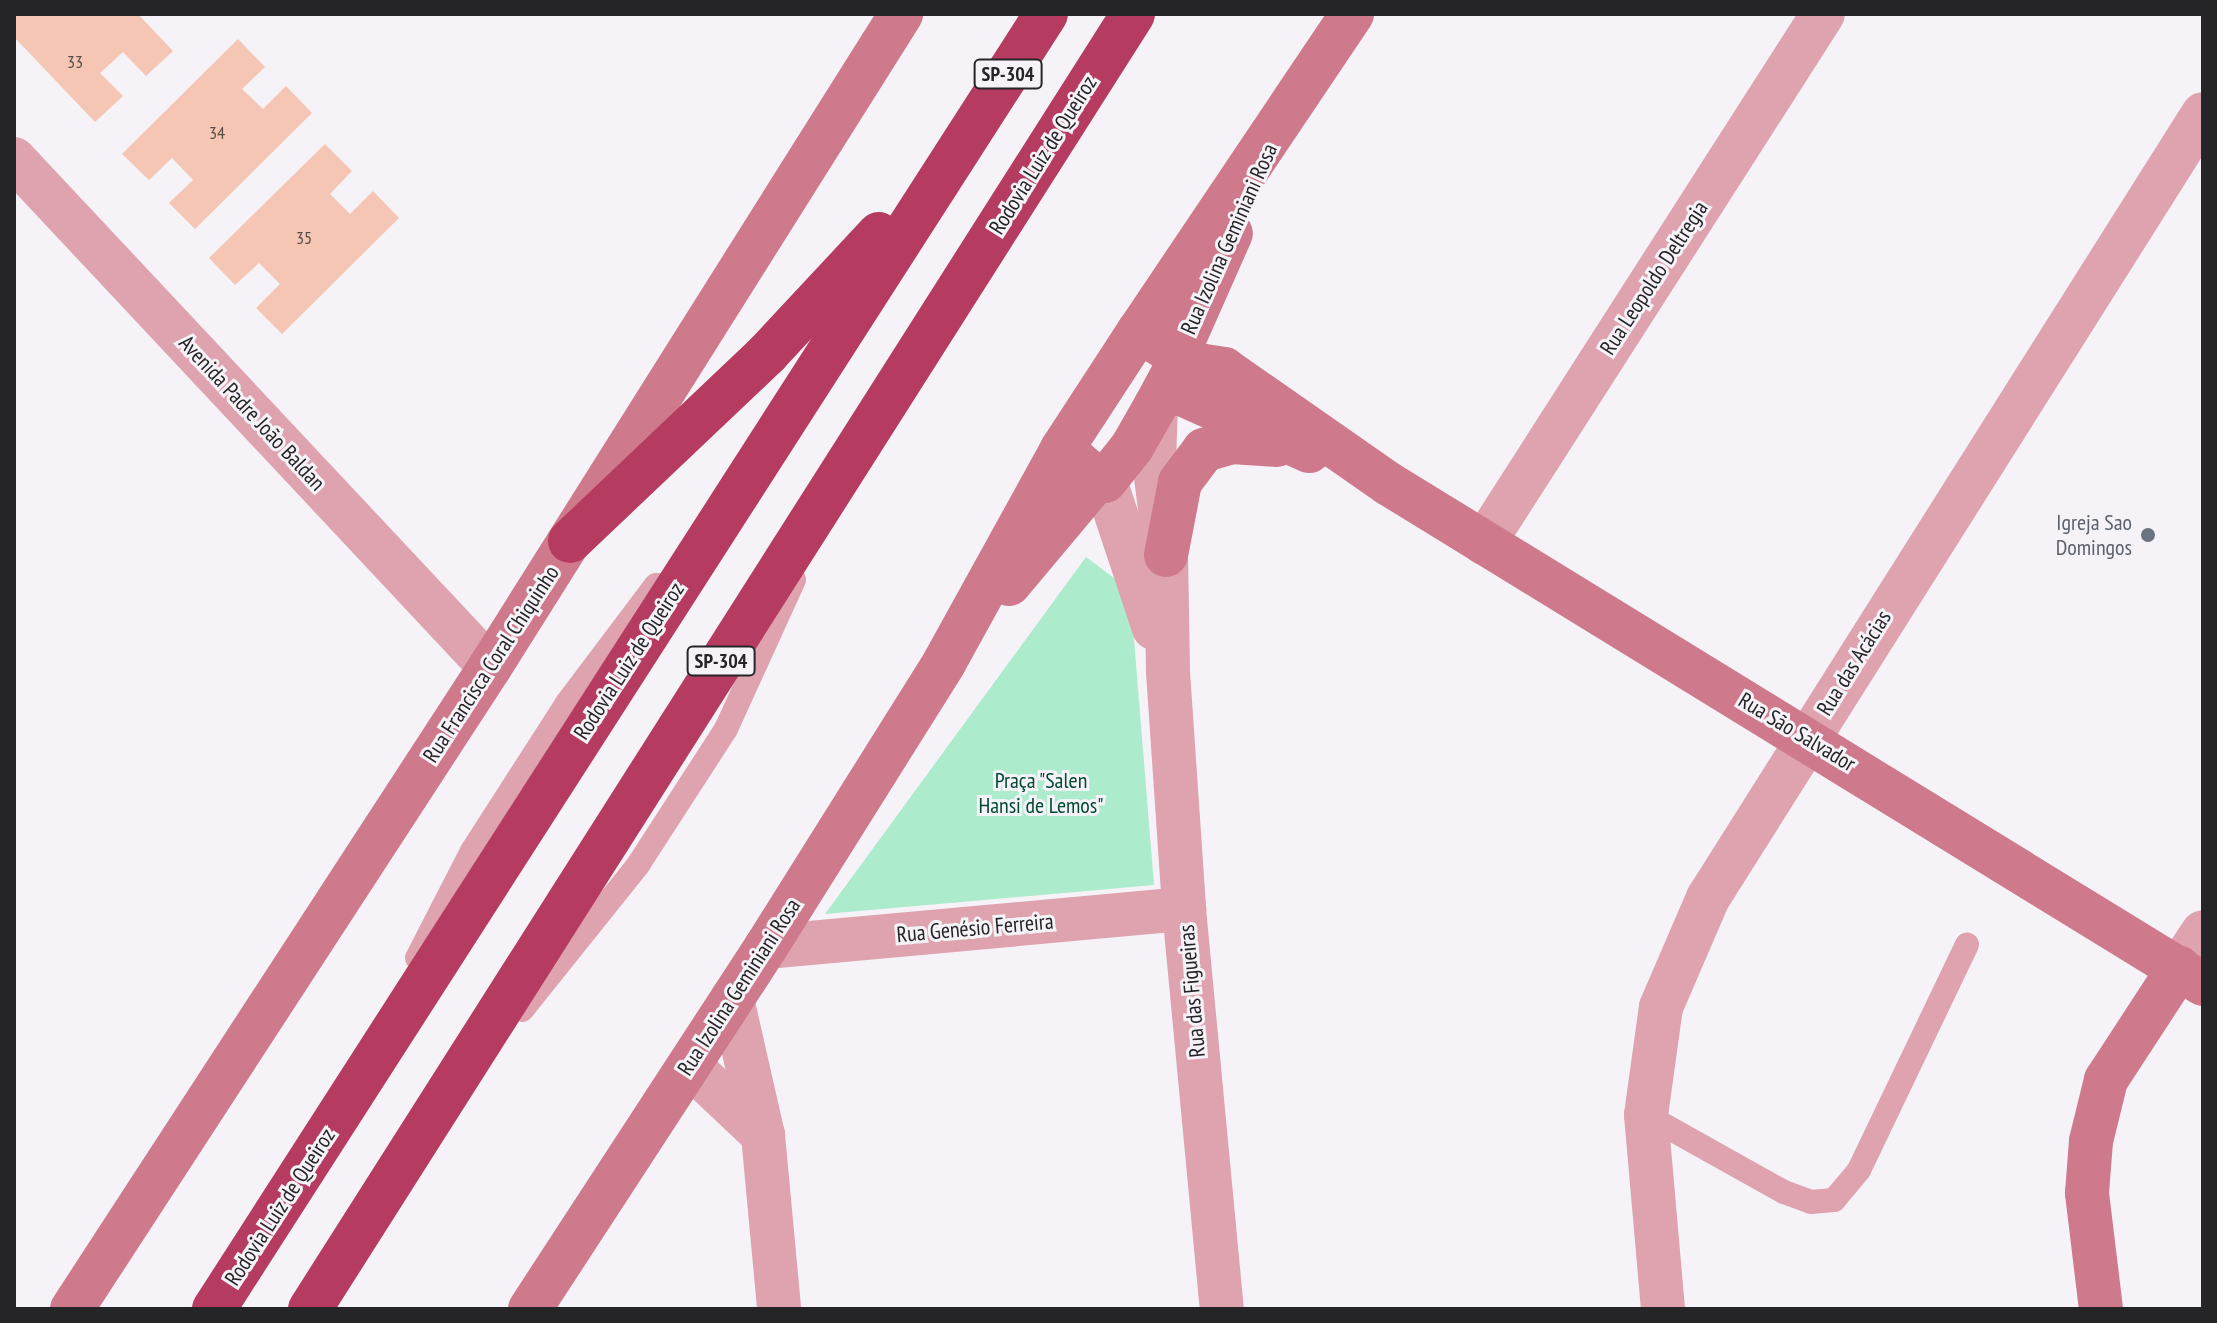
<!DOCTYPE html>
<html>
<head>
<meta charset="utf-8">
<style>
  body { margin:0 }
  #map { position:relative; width:2217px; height:1323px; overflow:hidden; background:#f5f3f7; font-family:"PT Sans Narrow",sans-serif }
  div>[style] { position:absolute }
  .green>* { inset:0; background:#adebcd }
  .building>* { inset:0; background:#f5c6b3 }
  .lane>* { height:24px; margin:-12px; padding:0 12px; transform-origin:12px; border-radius:12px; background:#dea3ae }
  .street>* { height:44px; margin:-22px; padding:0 22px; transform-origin:22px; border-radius:22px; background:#dea3ae }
  .secondary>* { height:44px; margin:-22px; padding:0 22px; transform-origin:22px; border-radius:22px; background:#cf7a8c }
  .highway>* { height:44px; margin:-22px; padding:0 22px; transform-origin:22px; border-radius:22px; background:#b63b60 }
  .dots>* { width:22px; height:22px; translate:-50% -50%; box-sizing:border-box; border:4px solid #f5f3f7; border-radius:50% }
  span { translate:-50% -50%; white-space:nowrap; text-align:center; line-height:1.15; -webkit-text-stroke:6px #f5f3f7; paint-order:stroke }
  .number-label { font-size:18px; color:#594c49 }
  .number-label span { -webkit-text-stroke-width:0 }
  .shield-label span { padding:2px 6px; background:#f5f3f7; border:2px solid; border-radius:6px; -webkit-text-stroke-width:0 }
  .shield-label { font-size:20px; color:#252426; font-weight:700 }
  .street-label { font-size:22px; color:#252426 }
  .worship-label { font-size:22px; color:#5b616d }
  .right { translate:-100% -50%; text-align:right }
  .park-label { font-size:22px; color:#004a32 }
  .frame { position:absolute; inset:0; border:16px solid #252426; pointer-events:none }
</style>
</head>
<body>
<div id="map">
  <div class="green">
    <i style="clip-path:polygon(1086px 557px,1130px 590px,1154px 885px,825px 914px)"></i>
  </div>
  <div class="building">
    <i style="clip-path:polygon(14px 14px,138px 14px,173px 51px,146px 76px,123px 52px,100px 73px,123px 96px,95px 122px,14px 37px)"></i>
    <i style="clip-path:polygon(238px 39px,265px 67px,242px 89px,263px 109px,286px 86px,312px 113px,195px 229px,169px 203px,193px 180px,172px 158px,149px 180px,122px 154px)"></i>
    <i style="clip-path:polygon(325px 144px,352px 171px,330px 194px,350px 214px,373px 191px,399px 218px,282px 334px,256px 308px,280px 284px,259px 263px,235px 285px,209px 258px)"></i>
  </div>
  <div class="lane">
    <i style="left:417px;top:958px;width:120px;rotate:-62.8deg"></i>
    <i style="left:472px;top:851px;width:176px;rotate:-57.3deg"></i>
    <i style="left:567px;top:703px;width:148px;rotate:-53deg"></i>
    <i style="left:522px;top:1010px;width:186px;rotate:-51.3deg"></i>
    <i style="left:638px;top:865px;width:162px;rotate:-57.1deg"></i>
    <i style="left:726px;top:729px;width:164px;rotate:-65.5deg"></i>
    <i style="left:1646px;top:1115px;width:158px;rotate:29.2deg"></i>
    <i style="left:1784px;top:1192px;width:29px;rotate:20deg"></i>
    <i style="left:1811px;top:1202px;width:23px;rotate:-5deg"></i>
    <i style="left:1834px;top:1200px;width:39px;rotate:-50deg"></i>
    <i style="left:1859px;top:1170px;width:250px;rotate:-64.4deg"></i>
  </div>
  <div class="street">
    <i style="left:14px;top:159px;width:696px;rotate:46.86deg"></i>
    <i style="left:1156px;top:405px;width:57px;rotate:92deg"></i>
    <i style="left:1154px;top:462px;width:94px;rotate:82.6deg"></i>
    <i style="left:1166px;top:555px;width:117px;rotate:89deg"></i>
    <i style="left:1168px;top:672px;width:238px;rotate:86.1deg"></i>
    <i style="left:1184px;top:909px;width:402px;rotate:84.6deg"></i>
    <i style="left:1105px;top:481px;width:155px;rotate:71.6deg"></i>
    <i style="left:1484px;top:543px;width:628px;rotate:-57.35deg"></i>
    <i style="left:766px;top:947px;width:420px;rotate:-5.2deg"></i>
    <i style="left:2179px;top:968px;width:43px;rotate:-56.3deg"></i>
    <i style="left:732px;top:999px;width:139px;rotate:77.2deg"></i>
    <i style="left:763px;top:1135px;width:175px;rotate:84.7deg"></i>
    <i style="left:689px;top:1065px;width:102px;rotate:43.4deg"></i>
    <i style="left:1663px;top:1309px;width:195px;rotate:-95deg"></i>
    <i style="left:1646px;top:1115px;width:109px;rotate:-82.1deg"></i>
    <i style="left:1661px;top:1007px;width:119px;rotate:-66.7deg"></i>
    <i style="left:1708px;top:898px;width:927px;rotate:-57.73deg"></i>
  </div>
  <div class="secondary">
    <i style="left:1139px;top:331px;width:382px;rotate:-56.1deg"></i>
    <i style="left:1177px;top:355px;width:133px;rotate:-66.1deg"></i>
    <i style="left:1179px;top:362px;width:46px;rotate:8.8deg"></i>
    <i style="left:1224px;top:369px;width:201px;rotate:34.9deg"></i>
    <i style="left:1389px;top:484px;width:955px;rotate:31.56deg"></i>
    <i style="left:1166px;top:387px;width:157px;rotate:24.1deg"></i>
    <i style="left:1166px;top:555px;width:74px;rotate:-79.1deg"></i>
    <i style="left:1180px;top:482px;width:40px;rotate:-53deg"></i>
    <i style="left:1204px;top:450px;width:29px;rotate:-16deg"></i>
    <i style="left:1232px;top:442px;width:45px;rotate:3.8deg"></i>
    <i style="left:1009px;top:584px;width:137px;rotate:-50deg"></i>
    <i style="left:72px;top:1309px;width:766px;rotate:-56.93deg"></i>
    <i style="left:490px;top:667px;width:772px;rotate:-57.81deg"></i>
    <i style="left:530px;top:1309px;width:432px;rotate:-56.9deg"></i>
    <i style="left:766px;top:947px;width:335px;rotate:-57.9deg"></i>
    <i style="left:944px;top:663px;width:244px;rotate:-61.1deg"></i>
    <i style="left:1062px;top:449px;width:141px;rotate:-56.9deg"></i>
    <i style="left:1139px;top:331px;width:45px;rotate:32.3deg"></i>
    <i style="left:1177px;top:355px;width:7px;rotate:74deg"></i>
    <i style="left:1179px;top:362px;width:49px;rotate:118.1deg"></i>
    <i style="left:1156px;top:405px;width:48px;rotate:119.7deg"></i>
    <i style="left:1132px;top:447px;width:43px;rotate:128.5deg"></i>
    <i style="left:1105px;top:481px;width:8px;rotate:-166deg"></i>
    <i style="left:1097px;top:479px;width:46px;rotate:-139.4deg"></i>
    <i style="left:2101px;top:1309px;width:117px;rotate:-96.9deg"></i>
    <i style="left:2087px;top:1193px;width:52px;rotate:-85.6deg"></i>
    <i style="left:2091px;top:1141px;width:63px;rotate:-76.2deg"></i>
    <i style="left:2106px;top:1080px;width:134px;rotate:-56.9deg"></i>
  </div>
  <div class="highway">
    <i style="left:570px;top:541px;width:272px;rotate:-43.5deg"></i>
    <i style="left:767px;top:354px;width:164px;rotate:-47deg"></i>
    <i style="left:214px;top:1309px;width:1539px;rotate:-57.28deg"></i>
    <i style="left:310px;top:1309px;width:1534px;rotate:-57.56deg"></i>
  </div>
  <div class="dots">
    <i style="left:2148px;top:535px;background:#6b7280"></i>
  </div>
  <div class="number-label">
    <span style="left:75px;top:62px">33</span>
    <span style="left:217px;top:133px">34</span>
    <span style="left:304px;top:238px">35</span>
  </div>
  <div class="shield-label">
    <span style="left:1008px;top:74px">SP-304</span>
    <span style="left:721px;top:661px">SP-304</span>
  </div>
  <div class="street-label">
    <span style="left:1043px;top:155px;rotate:-58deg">Rodovia Luiz de Queiroz</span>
    <span style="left:1229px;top:239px;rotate:-66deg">Rua Izolina Geminiani Rosa</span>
    <span style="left:1654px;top:278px;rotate:-57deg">Rua Leopoldo Deltregia</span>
    <span style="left:252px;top:413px;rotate:47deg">Avenida Padre João Baldan</span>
    <span style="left:629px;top:661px;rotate:-57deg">Rodovia Luiz de Queiroz</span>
    <span style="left:1854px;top:663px;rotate:-58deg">Rua das Acácias</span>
    <span style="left:491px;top:664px;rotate:-57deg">Rua Francisca Coral Chiquinho</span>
    <span style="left:1797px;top:732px;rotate:31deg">Rua São Salvador</span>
    <span style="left:975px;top:928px;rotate:-5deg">Rua Genésio Ferreira</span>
    <span style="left:739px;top:987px;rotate:-57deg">Rua Izolina Geminiani Rosa</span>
    <span style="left:1192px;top:991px;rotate:-95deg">Rua das Figueiras</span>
    <span style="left:280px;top:1207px;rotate:-57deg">Rodovia Luiz de Queiroz</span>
  </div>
  <div class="worship-label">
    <span class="right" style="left:2132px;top:535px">Igreja Sao<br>Domingos</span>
  </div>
  <div class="park-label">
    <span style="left:1041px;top:793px">Praça "Salen<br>Hansi de Lemos"</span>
  </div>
  <div class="frame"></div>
</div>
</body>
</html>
